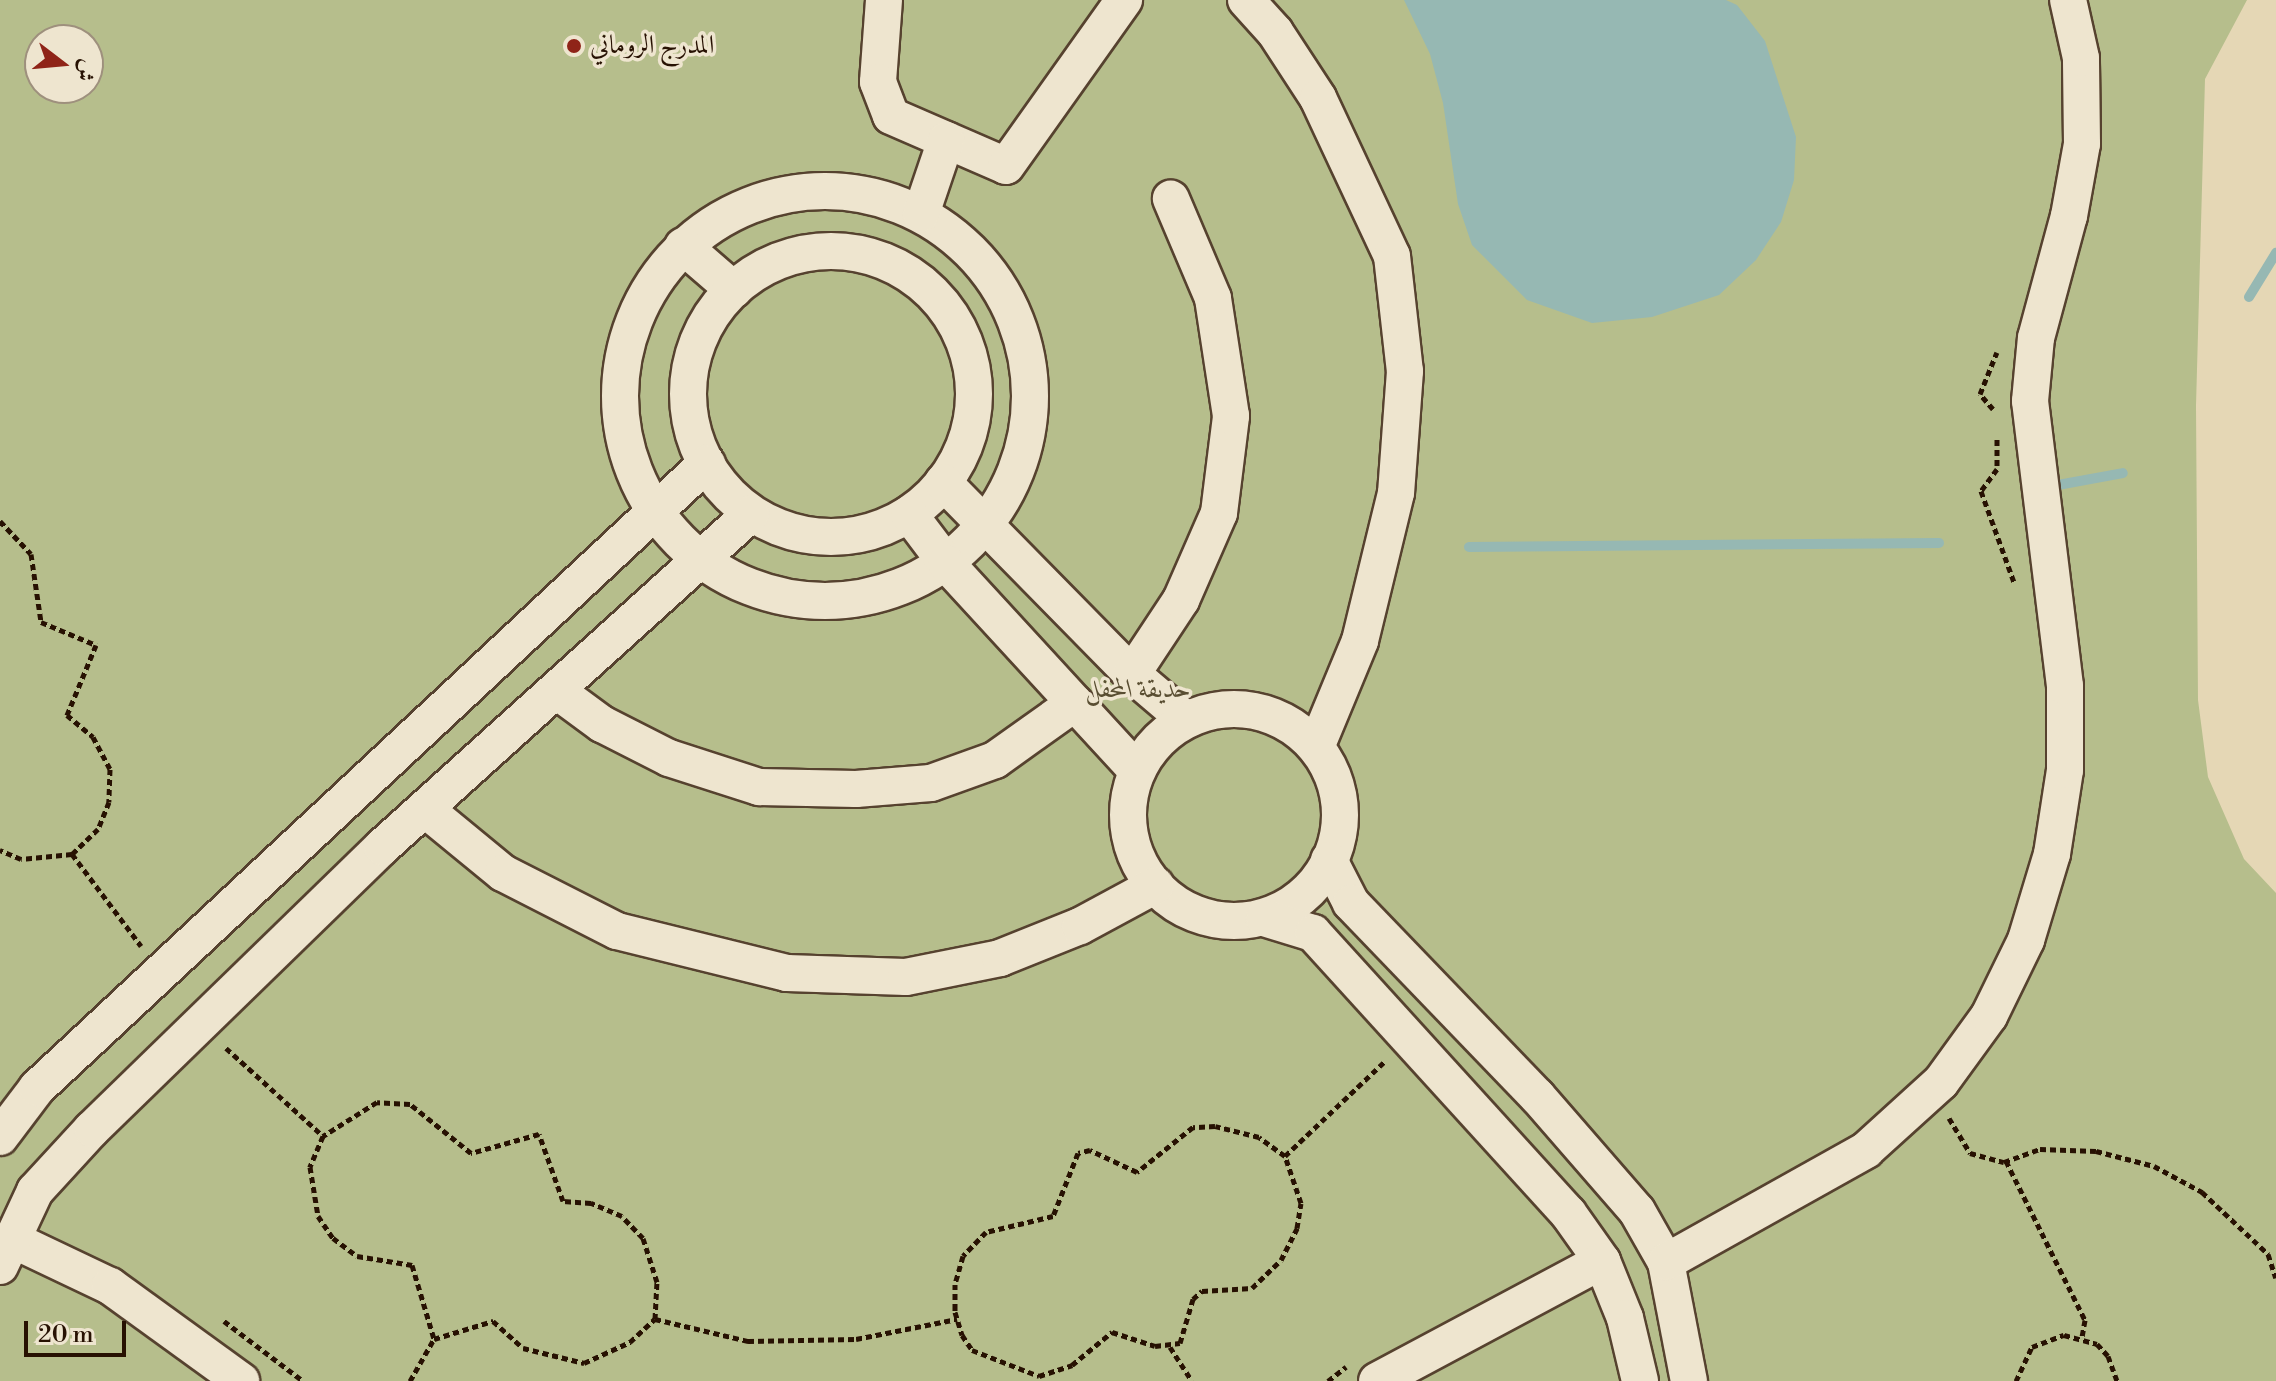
<!DOCTYPE html>
<html>
<head>
<meta charset="utf-8">
<style>
  body { margin:0 }
  #map { position:relative; width:2276px; height:1381px; overflow:hidden; background:#e5d7b5; font-family:"Libre Bodoni",Amiri,serif }
  div>[style] { position:absolute }
  .green>* { inset:0; background:#b6be8c }
  .water>* { inset:0; background:#96b8b3 }
  .stream>* { height:10px; margin:-5px; padding:0 5px; transform-origin:5px; border-radius:5px; background:#96b8b3 }
  .path>* { height:5px; margin-top:-2.5px; transform-origin:0; background:repeating-linear-gradient(90deg,#271102 0 6px,transparent 0 10px) }
  .roads { filter:drop-shadow(2px 0 #56422f) drop-shadow(-2px 0 #56422f) drop-shadow(0 2px #56422f) drop-shadow(0 -2px #56422f) }
  .minor>* { height:36px; margin:-18px; padding:0 18px; transform-origin:18px; border-radius:18px; background:#eee5cf }
  .minor>.ring { margin:-18px; padding:0; box-sizing:content-box; background:none; border:36px solid #eee5cf; border-radius:50% }
  .dots>* { width:22px; height:22px; translate:-50% -50%; box-sizing:border-box; border:4px solid #eee5cf; border-radius:50% }
  span { translate:-50% -50%; white-space:nowrap; text-align:center; line-height:1.15; -webkit-text-stroke:7px #eee5cf; paint-order:stroke }
  .poi-label { font-size:26px; color:#271102 }
  .left { translate:0 -50%; text-align:left }
  .park-label { font-size:26px; color:#594e32; font-style:italic }
  .north { position:absolute; left:24px; top:24px; width:80px; height:80px; box-sizing:border-box; background:#eee5cf; border:2px solid #9e907d; border-radius:50%; rotate:106deg; font-size:22px; font-weight:700; line-height:32px; text-align:center; color:#271102 }
  .north::after { content:''; display:block; margin:auto; width:28px; height:36px; background:#8f2418; clip-path:polygon(50% 0,100% 100%,50% 72%,0 100%) }
  .scale { position:absolute; left:24px; top:1321px; width:102px; height:36px; box-sizing:border-box; border:4px solid #271102; border-top:0; padding-left:10px; font-size:24px; line-height:28px; white-space:nowrap; color:#271102; -webkit-text-stroke:6px #eee5cf; paint-order:stroke }
</style>
</head>
<body>
<div id="map">
  <div class="green">
    <i style="clip-path:polygon(evenodd,0 0,2247px 0,2205px 79px,2196px 406px,2198px 700px,2208px 777px,2244px 859px,2276px 893px,2276px 1381px,0 1381px,0 0,40px 40px,88px 40px,88px 88px,40px 88px,40px 40px)"></i>
  </div>
  <div class="water">
    <i style="clip-path:polygon(1404px 0,1726px 0,1737px 5px,1765px 41px,1796px 137px,1794px 180px,1781px 222px,1756px 260px,1719px 295px,1652px 317px,1592px 323px,1527px 300px,1472px 245px,1458px 204px,1443px 103px,1430px 54px)"></i>
  </div>
  <div class="stream">
    <i style="left:2249px;top:297px;width:52px;rotate:-58.5deg"></i>
    <i style="left:2047px;top:487px;width:77px;rotate:-10.4deg"></i>
    <i style="left:1469px;top:547px;width:470px;rotate:-0.5deg"></i>
  </div>
  <div class="path">
    <i style="left:1993px;top:409px;width:20px;rotate:-131deg"></i>
    <i style="left:1980px;top:394px;width:45px;rotate:-68deg"></i>
    <i style="left:1997px;top:439px;width:30px;rotate:90deg"></i>
    <i style="left:1997px;top:469px;width:27px;rotate:126deg"></i>
    <i style="left:1981px;top:491px;width:97px;rotate:70.1deg"></i>
    <i style="left:0;top:521px;width:45px;rotate:46.8deg"></i>
    <i style="left:31px;top:554px;width:69px;rotate:81.6deg"></i>
    <i style="left:41px;top:622px;width:60px;rotate:22.7deg"></i>
    <i style="left:96px;top:645px;width:76px;rotate:112.5deg"></i>
    <i style="left:67px;top:715px;width:34px;rotate:40deg"></i>
    <i style="left:93px;top:737px;width:36px;rotate:62deg"></i>
    <i style="left:110px;top:769px;width:33px;rotate:92deg"></i>
    <i style="left:109px;top:802px;width:29px;rotate:112deg"></i>
    <i style="left:98px;top:829px;width:36px;rotate:136deg"></i>
    <i style="left:72px;top:854px;width:51px;rotate:174.4deg"></i>
    <i style="left:21px;top:859px;width:23px;rotate:-157deg"></i>
    <i style="left:72px;top:854px;width:115px;rotate:53.1deg"></i>
    <i style="left:226px;top:1048px;width:131px;rotate:42.2deg"></i>
    <i style="left:1949px;top:1118px;width:41px;rotate:59deg"></i>
    <i style="left:1970px;top:1153px;width:35px;rotate:15deg"></i>
    <i style="left:2004px;top:1162px;width:38px;rotate:-20deg"></i>
    <i style="left:2040px;top:1149px;width:56px;rotate:2deg"></i>
    <i style="left:2096px;top:1151px;width:60px;rotate:14.5deg"></i>
    <i style="left:2154px;top:1166px;width:55px;rotate:28.4deg"></i>
    <i style="left:2202px;top:1192px;width:91px;rotate:43.2deg"></i>
    <i style="left:2268px;top:1254px;width:25px;rotate:72deg"></i>
    <i style="left:1285px;top:1156px;width:32px;rotate:-144deg"></i>
    <i style="left:1259px;top:1137px;width:45px;rotate:-166deg"></i>
    <i style="left:1215px;top:1126px;width:22px;rotate:177deg"></i>
    <i style="left:1193px;top:1127px;width:72px;rotate:141.2deg"></i>
    <i style="left:1137px;top:1172px;width:52px;rotate:-154.9deg"></i>
    <i style="left:1090px;top:1150px;width:12px;rotate:166deg"></i>
    <i style="left:1078px;top:1153px;width:68px;rotate:111.6deg"></i>
    <i style="left:1053px;top:1216px;width:69px;rotate:166.6deg"></i>
    <i style="left:986px;top:1232px;width:33px;rotate:134deg"></i>
    <i style="left:963px;top:1256px;width:29px;rotate:106deg"></i>
    <i style="left:955px;top:1284px;width:28px;rotate:90deg"></i>
    <i style="left:955px;top:1312px;width:24px;rotate:73deg"></i>
    <i style="left:962px;top:1335px;width:18px;rotate:56deg"></i>
    <i style="left:972px;top:1350px;width:72px;rotate:21.2deg"></i>
    <i style="left:1039px;top:1376px;width:35px;rotate:-18deg"></i>
    <i style="left:1072px;top:1365px;width:52px;rotate:-39.5deg"></i>
    <i style="left:1112px;top:1332px;width:45px;rotate:18deg"></i>
    <i style="left:1155px;top:1346px;width:25px;rotate:-7deg"></i>
    <i style="left:1180px;top:1343px;width:46px;rotate:-73.5deg"></i>
    <i style="left:1193px;top:1299px;width:12px;rotate:-42deg"></i>
    <i style="left:1202px;top:1291px;width:50px;rotate:-3.4deg"></i>
    <i style="left:1252px;top:1288px;width:40px;rotate:-44deg"></i>
    <i style="left:1281px;top:1260px;width:36px;rotate:-63deg"></i>
    <i style="left:1297px;top:1228px;width:25px;rotate:-81deg"></i>
    <i style="left:1301px;top:1203px;width:50px;rotate:-108.8deg"></i>
    <i style="left:1285px;top:1156px;width:138px;rotate:-43.5deg"></i>
    <i style="left:2006px;top:1161px;width:178px;rotate:63.6deg"></i>
    <i style="left:2085px;top:1320px;width:17px;rotate:100deg"></i>
    <i style="left:655px;top:1319px;width:37px;rotate:-87deg"></i>
    <i style="left:657px;top:1282px;width:46px;rotate:-107.7deg"></i>
    <i style="left:643px;top:1238px;width:30px;rotate:-134deg"></i>
    <i style="left:622px;top:1216px;width:34px;rotate:-157deg"></i>
    <i style="left:591px;top:1203px;width:28px;rotate:-176deg"></i>
    <i style="left:563px;top:1201px;width:71px;rotate:-109.7deg"></i>
    <i style="left:539px;top:1134px;width:71px;rotate:164.4deg"></i>
    <i style="left:471px;top:1153px;width:78px;rotate:-141.2deg"></i>
    <i style="left:410px;top:1104px;width:33px;rotate:-177deg"></i>
    <i style="left:377px;top:1102px;width:64px;rotate:147.8deg"></i>
    <i style="left:323px;top:1136px;width:34px;rotate:113deg"></i>
    <i style="left:310px;top:1167px;width:50px;rotate:80.7deg"></i>
    <i style="left:318px;top:1216px;width:27px;rotate:56deg"></i>
    <i style="left:333px;top:1238px;width:30px;rotate:37deg"></i>
    <i style="left:357px;top:1256px;width:56px;rotate:9.3deg"></i>
    <i style="left:412px;top:1265px;width:77px;rotate:73.4deg"></i>
    <i style="left:434px;top:1339px;width:62px;rotate:-17deg"></i>
    <i style="left:493px;top:1321px;width:40px;rotate:42deg"></i>
    <i style="left:523px;top:1348px;width:63px;rotate:13.8deg"></i>
    <i style="left:584px;top:1363px;width:51px;rotate:-24.5deg"></i>
    <i style="left:630px;top:1342px;width:34px;rotate:-43deg"></i>
    <i style="left:655px;top:1319px;width:96px;rotate:13.3deg"></i>
    <i style="left:748px;top:1341px;width:108px;rotate:-1.1deg"></i>
    <i style="left:856px;top:1339px;width:103px;rotate:-11.2deg"></i>
    <i style="left:224px;top:1321px;width:99px;rotate:37.2deg"></i>
    <i style="left:1170px;top:1347px;width:40px;rotate:57.1deg"></i>
    <i style="left:410px;top:1381px;width:48px;rotate:-60.3deg"></i>
    <i style="left:1328px;top:1381px;width:23px;rotate:-38deg"></i>
    <i style="left:2016px;top:1381px;width:38px;rotate:-65deg"></i>
    <i style="left:2032px;top:1347px;width:34px;rotate:-21deg"></i>
    <i style="left:2064px;top:1335px;width:34px;rotate:15deg"></i>
    <i style="left:2097px;top:1344px;width:16px;rotate:47deg"></i>
    <i style="left:2108px;top:1356px;width:27px;rotate:70deg"></i>
  </div>
  <div class="roads">
    <div class="minor">
      <i style="left:884px;top:0;width:82px;rotate:94.2deg"></i>
      <i style="left:878px;top:82px;width:36px;rotate:69deg"></i>
      <i style="left:891px;top:116px;width:125px;rotate:23.5deg"></i>
      <i style="left:1006px;top:166px;width:204px;rotate:-54.6deg"></i>
      <i style="left:1246px;top:0;width:43px;rotate:47.8deg"></i>
      <i style="left:1275px;top:32px;width:79px;rotate:56.9deg"></i>
      <i style="left:1318px;top:98px;width:174px;rotate:64.9deg"></i>
      <i style="left:1392px;top:256px;width:116px;rotate:83.6deg"></i>
      <i style="left:1405px;top:371px;width:122px;rotate:94.2deg"></i>
      <i style="left:1396px;top:493px;width:152px;rotate:103.7deg"></i>
      <i style="left:1360px;top:641px;width:115px;rotate:112.5deg"></i>
      <i class="ring" style="left:620px;top:191px;width:374px;height:374px"></i>
      <i style="left:921px;top:214px;width:78px;rotate:-71.3deg"></i>
      <i style="left:683px;top:246px;width:67px;rotate:40.8deg"></i>
      <i class="ring" style="left:688px;top:251px;width:250px;height:250px"></i>
      <i style="left:943px;top:482px;width:269px;rotate:45.5deg"></i>
      <i style="left:1132px;top:674px;width:71px;rotate:40.4deg"></i>
      <i style="left:909px;top:514px;width:61px;rotate:52.9deg"></i>
      <i style="left:946px;top:563px;width:282px;rotate:47.4deg"></i>
      <i style="left:1132px;top:674px;width:89px;rotate:-56.5deg"></i>
      <i style="left:1181px;top:600px;width:95px;rotate:-66.4deg"></i>
      <i style="left:1219px;top:513px;width:98px;rotate:-82.9deg"></i>
      <i style="left:1231px;top:416px;width:119px;rotate:-98.7deg"></i>
      <i style="left:1213px;top:298px;width:108px;rotate:-113deg"></i>
      <i style="left:557px;top:691px;width:56px;rotate:36.3deg"></i>
      <i style="left:602px;top:724px;width:75px;rotate:26.9deg"></i>
      <i style="left:669px;top:758px;width:95px;rotate:17.9deg"></i>
      <i style="left:759px;top:787px;width:97px;rotate:1.2deg"></i>
      <i style="left:856px;top:789px;width:75px;rotate:-4.6deg"></i>
      <i style="left:931px;top:783px;width:68px;rotate:-19.8deg"></i>
      <i style="left:995px;top:760px;width:98px;rotate:-35.5deg"></i>
      <i class="ring" style="left:1128px;top:709px;width:176px;height:176px"></i>
      <i style="left:425px;top:809px;width:101px;rotate:39.4deg"></i>
      <i style="left:503px;top:873px;width:128px;rotate:27deg"></i>
      <i style="left:617px;top:931px;width:175px;rotate:13.9deg"></i>
      <i style="left:787px;top:973px;width:119px;rotate:1.9deg"></i>
      <i style="left:906px;top:977px;width:96px;rotate:-11.4deg"></i>
      <i style="left:1000px;top:958px;width:86px;rotate:-21.8deg"></i>
      <i style="left:1080px;top:926px;width:86px;rotate:-28.3deg"></i>
      <i style="left:1329px;top:860px;width:48px;rotate:62.9deg"></i>
      <i style="left:1351px;top:903px;width:268px;rotate:46.1deg"></i>
      <i style="left:1537px;top:1096px;width:152px;rotate:49deg"></i>
      <i style="left:1637px;top:1211px;width:59px;rotate:60.4deg"></i>
      <i style="left:1666px;top:1262px;width:121px;rotate:79.1deg"></i>
      <i style="left:1264px;top:918px;width:51px;rotate:17deg"></i>
      <i style="left:1313px;top:933px;width:379px;rotate:47.7deg"></i>
      <i style="left:1568px;top:1213px;width:59px;rotate:54.7deg"></i>
      <i style="left:1602px;top:1261px;width:61px;rotate:68deg"></i>
      <i style="left:1625px;top:1318px;width:65px;rotate:76.6deg"></i>
      <i style="left:0;top:1137px;width:61px;rotate:-52.9deg"></i>
      <i style="left:37px;top:1088px;width:916px;rotate:-43.01deg"></i>
      <i style="left:11px;top:1239px;width:110px;rotate:25.4deg"></i>
      <i style="left:110px;top:1286px;width:162px;rotate:35.9deg"></i>
      <i style="left:1666px;top:1262px;width:229px;rotate:-29.2deg"></i>
      <i style="left:1866px;top:1150px;width:101px;rotate:-42.2deg"></i>
      <i style="left:1941px;top:1082px;width:82px;rotate:-54deg"></i>
      <i style="left:1989px;top:1016px;width:85px;rotate:-64deg"></i>
      <i style="left:2026px;top:940px;width:90px;rotate:-73.2deg"></i>
      <i style="left:2052px;top:854px;width:85px;rotate:-81.2deg"></i>
      <i style="left:2065px;top:770px;width:84px;rotate:-90deg"></i>
      <i style="left:2065px;top:686px;width:287px;rotate:-97deg"></i>
      <i style="left:2030px;top:401px;width:63px;rotate:-84.6deg"></i>
      <i style="left:2036px;top:338px;width:126px;rotate:-74.9deg"></i>
      <i style="left:2069px;top:216px;width:73px;rotate:-79.8deg"></i>
      <i style="left:2082px;top:144px;width:86px;rotate:-90.7deg"></i>
      <i style="left:2081px;top:58px;width:59px;rotate:-102.6deg"></i>
      <i style="left:0;top:1266px;width:83px;rotate:-65deg"></i>
      <i style="left:35px;top:1191px;width:84px;rotate:-47.4deg"></i>
      <i style="left:92px;top:1129px;width:405px;rotate:-44.2deg"></i>
      <i style="left:382px;top:847px;width:497px;rotate:-42.1deg"></i>
      <i style="left:1377px;top:1381px;width:255px;rotate:-28.1deg"></i>
    </div>
  </div>
  <div class="dots">
    <i style="left:574px;top:46px;background:#8f2418"></i>
  </div>
  <div class="poi-label">
    <span class="left" style="left:590px;top:46px">المدرج الروماني</span>
  </div>
  <div class="park-label">
    <span style="left:1138px;top:690px">حديقة المحفل</span>
  </div>
  <div class="north">ش</div>
  <div class="scale">20 m</div>
</div>
</body>
</html>
